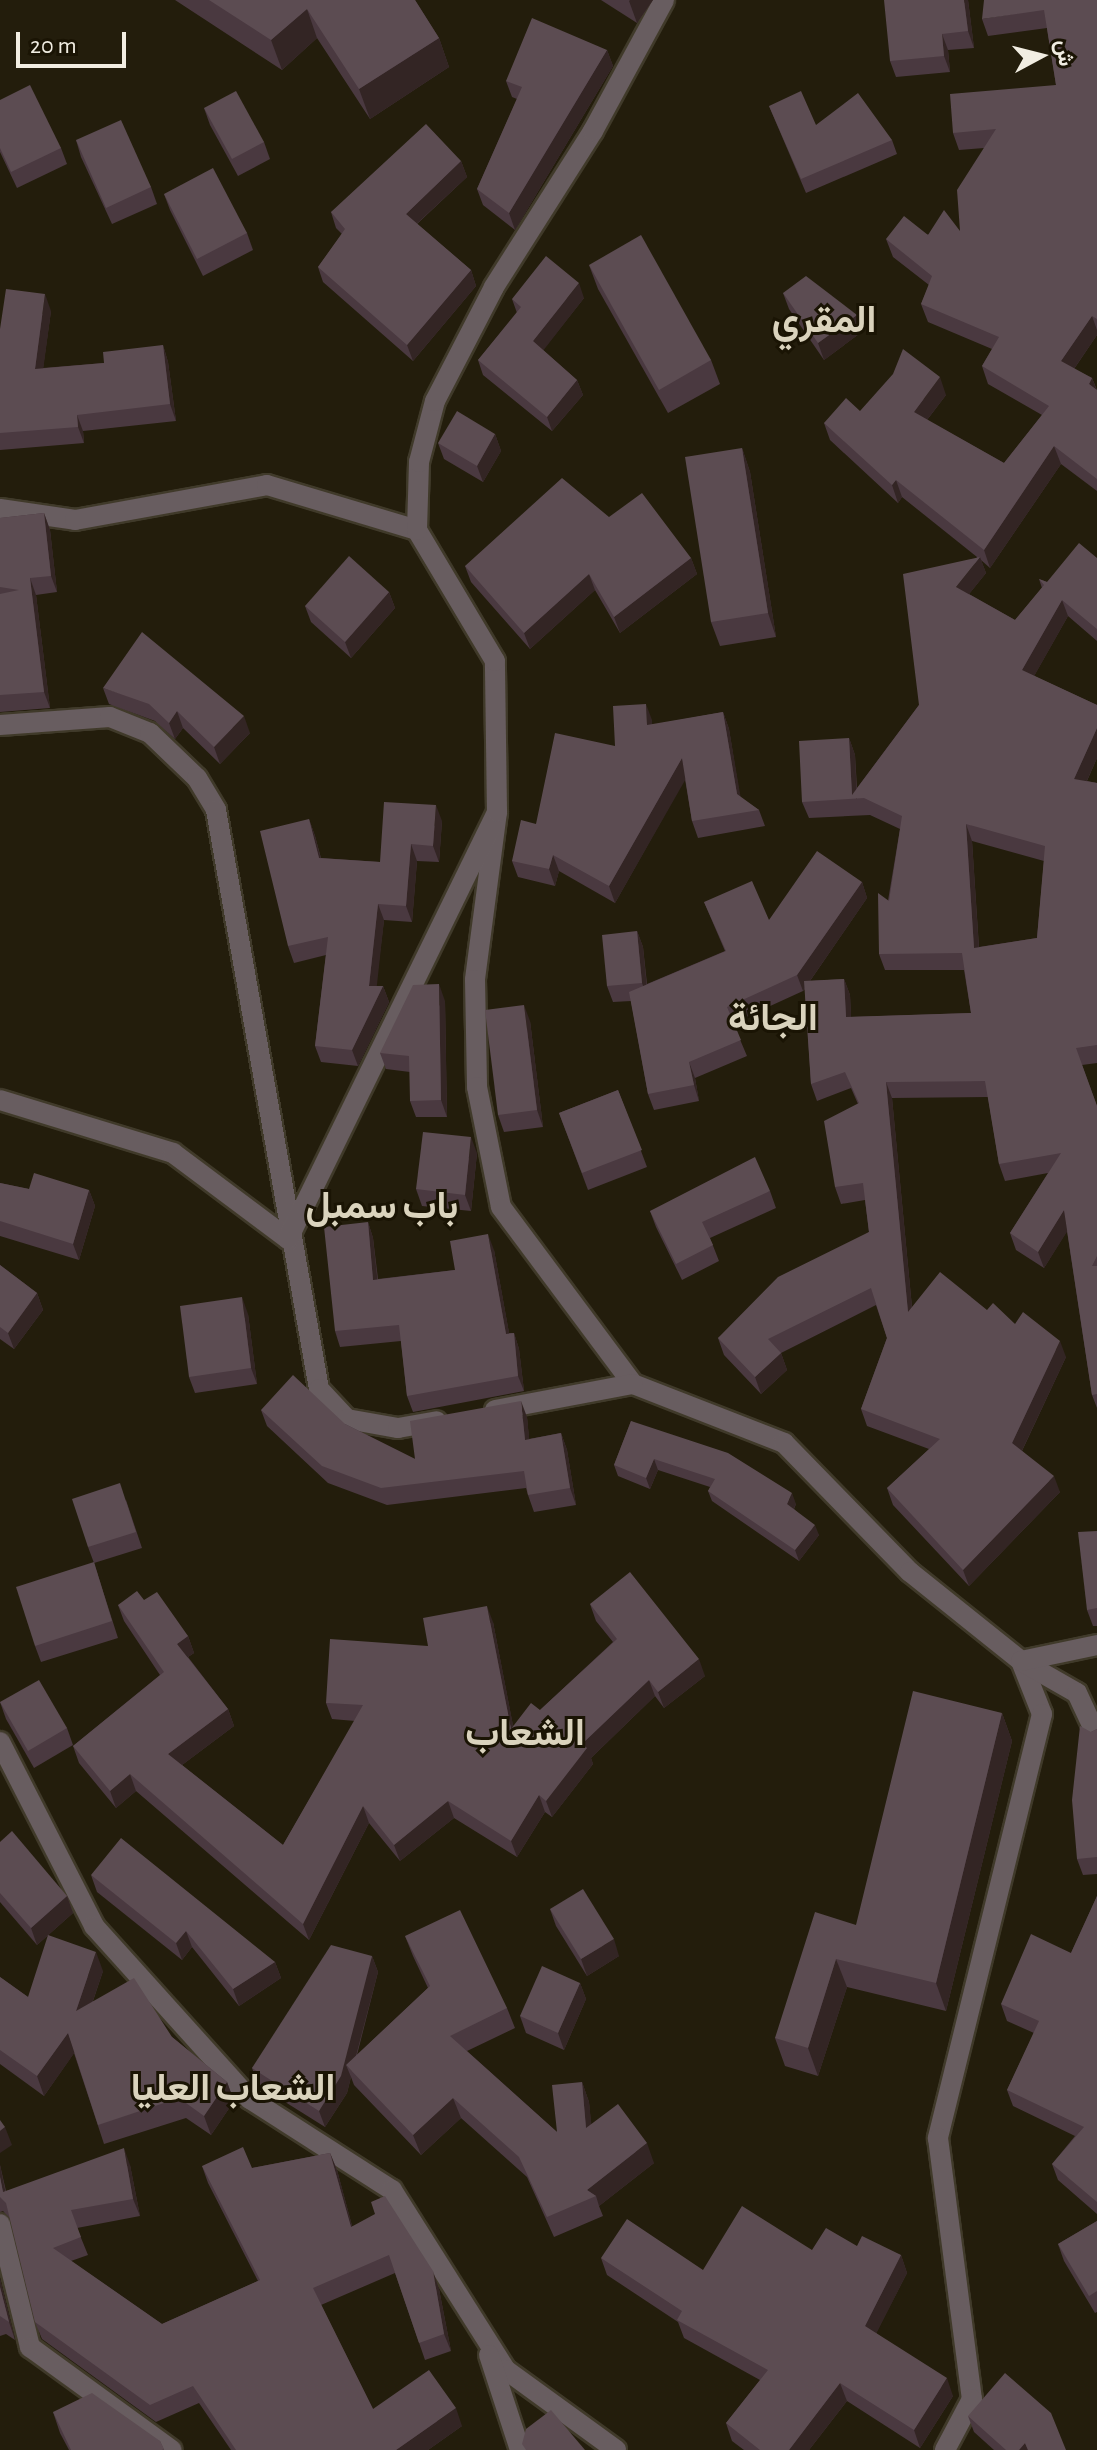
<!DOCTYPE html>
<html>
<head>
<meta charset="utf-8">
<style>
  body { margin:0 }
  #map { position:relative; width:1097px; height:2450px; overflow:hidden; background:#231d0c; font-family:"Alegreya Sans",Vazirmatn,sans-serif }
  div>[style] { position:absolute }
  .roads { filter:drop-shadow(2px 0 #403a2a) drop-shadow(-2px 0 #403a2a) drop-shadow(0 2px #403a2a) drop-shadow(0 -2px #403a2a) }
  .minor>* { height:20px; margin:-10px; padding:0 10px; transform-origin:10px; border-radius:10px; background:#685d60 }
  .wall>* { inset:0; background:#4a3940 }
  .shaded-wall>* { inset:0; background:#332524 }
  .building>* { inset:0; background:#5c4c52 }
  span { translate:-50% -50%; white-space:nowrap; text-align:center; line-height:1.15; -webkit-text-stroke:6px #1a1404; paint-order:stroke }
  .district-label { font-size:38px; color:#dad3bd; font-weight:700 }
  .north { position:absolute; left:1001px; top:16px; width:80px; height:80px; -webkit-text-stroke:6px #1a1404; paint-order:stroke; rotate:83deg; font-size:22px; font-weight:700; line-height:32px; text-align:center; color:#f1ede2 }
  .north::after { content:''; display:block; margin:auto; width:28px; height:36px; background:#f1ede2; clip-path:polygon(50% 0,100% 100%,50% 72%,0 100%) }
  .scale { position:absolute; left:16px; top:32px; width:110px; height:36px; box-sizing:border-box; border:4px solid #f1ede2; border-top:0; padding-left:10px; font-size:24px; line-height:28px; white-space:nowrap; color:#f1ede2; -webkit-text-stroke:6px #1a1404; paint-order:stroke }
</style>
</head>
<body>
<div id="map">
  <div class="roads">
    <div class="minor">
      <i style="left:0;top:509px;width:76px;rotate:8.3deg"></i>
      <i style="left:75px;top:520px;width:195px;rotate:-10.3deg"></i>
      <i style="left:267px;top:485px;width:157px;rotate:16.7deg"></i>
      <i style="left:0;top:725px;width:110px;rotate:-4.2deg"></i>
      <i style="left:110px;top:717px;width:43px;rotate:21.8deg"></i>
      <i style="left:150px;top:733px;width:65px;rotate:43.8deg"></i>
      <i style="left:197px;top:778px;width:37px;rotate:59deg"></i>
      <i style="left:216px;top:810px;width:588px;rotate:79.91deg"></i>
      <i style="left:319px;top:1389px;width:41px;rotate:47deg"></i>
      <i style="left:347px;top:1419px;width:52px;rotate:10deg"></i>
      <i style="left:398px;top:1428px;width:39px;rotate:-10deg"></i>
      <i style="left:497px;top:812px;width:169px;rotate:97.5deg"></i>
      <i style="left:475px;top:980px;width:107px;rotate:88.9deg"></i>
      <i style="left:477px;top:1087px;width:122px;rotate:78.7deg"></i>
      <i style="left:501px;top:1207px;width:221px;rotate:53.3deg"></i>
      <i style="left:633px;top:1384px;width:162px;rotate:21.3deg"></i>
      <i style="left:784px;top:1443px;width:180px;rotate:45.7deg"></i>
      <i style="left:910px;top:1572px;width:142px;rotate:38.7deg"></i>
      <i style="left:1021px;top:1661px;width:57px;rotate:68.4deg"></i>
      <i style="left:1042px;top:1714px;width:437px;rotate:103.8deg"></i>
      <i style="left:938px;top:2138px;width:263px;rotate:82.6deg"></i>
      <i style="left:972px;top:2399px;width:58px;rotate:117.9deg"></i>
      <i style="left:0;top:1100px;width:181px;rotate:17deg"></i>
      <i style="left:173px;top:1153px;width:144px;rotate:36.8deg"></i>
      <i style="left:288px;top:1239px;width:475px;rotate:-63.9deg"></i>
      <i style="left:497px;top:812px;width:151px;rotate:-90.8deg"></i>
      <i style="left:495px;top:661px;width:152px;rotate:-120.8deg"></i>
      <i style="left:417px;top:530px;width:68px;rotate:-88.3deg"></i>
      <i style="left:419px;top:462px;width:63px;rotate:-75.3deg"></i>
      <i style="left:435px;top:401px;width:128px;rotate:-62.6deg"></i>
      <i style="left:494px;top:287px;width:185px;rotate:-57.6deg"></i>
      <i style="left:593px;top:131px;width:149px;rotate:-61.5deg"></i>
      <i style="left:495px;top:1410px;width:140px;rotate:-10.7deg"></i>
      <i style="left:1021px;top:1661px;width:64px;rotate:29.7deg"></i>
      <i style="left:1077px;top:1693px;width:47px;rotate:65.1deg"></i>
      <i style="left:1021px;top:1661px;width:78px;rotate:-11.9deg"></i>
      <i style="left:0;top:1742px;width:207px;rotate:62.9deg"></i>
      <i style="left:94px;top:1926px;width:233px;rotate:48deg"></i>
      <i style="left:250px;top:2099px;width:169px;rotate:32.7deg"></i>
      <i style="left:392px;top:2190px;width:213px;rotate:57.7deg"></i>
      <i style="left:506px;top:2370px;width:136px;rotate:36deg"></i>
      <i style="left:0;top:2224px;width:127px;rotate:76.3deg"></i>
      <i style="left:30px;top:2347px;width:175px;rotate:36deg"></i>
      <i style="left:489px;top:2355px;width:100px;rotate:71.9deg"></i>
    </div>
  </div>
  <div class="wall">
    <i style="clip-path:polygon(175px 0,415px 0,439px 38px,449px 67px,370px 119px,317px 38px,282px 70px)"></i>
    <i style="clip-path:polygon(601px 0,653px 0,637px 23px)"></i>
    <i style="clip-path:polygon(968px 0,974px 48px,948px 50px,950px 72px,896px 77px,890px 61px)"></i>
    <i style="clip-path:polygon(evenodd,1097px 0,1097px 335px,1074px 369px,1092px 378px,1097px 390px,1097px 491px,1061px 464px,990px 568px,981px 560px,986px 573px,969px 594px,1015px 620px,1042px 588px,1039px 579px,1047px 582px,1097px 558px,1097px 641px,1068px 616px,1034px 676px,1097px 705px,1097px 758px,1087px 781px,1097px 783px,1097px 1063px,1082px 1065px,1097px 1106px,1097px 1408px,1092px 1395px,1067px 1231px,1044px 1268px,1016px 1250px,1010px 1233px,1048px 1173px,1005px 1181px,999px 1164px,988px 1097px,892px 1098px,912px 1307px,987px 1310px,1015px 1324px,1066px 1357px,1022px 1451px,1060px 1492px,969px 1586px,893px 1505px,887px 1488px,929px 1449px,867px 1426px,861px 1409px,887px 1338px,876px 1305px,781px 1353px,787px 1370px,761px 1394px,724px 1355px,718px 1338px,869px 1232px,865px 1200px,841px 1204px,835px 1187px,858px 1104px,851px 1088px,817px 1101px,811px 1084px,805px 989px,803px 991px,733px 1023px,747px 1056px,695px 1078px,699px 1101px,654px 1110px,648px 1094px,631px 1001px,613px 1002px,607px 986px,637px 931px,643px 947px,647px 984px,725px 951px,704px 902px,769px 920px,862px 882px,867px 898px,810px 981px,844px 979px,850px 995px,851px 1017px,971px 1013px,964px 970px,885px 970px,879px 954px,900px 829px,870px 815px,809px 818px,802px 802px,849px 738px,855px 755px,857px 788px,919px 705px,977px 557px,902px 497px,898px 503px,830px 440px,824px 423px,860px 411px,946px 395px,927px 420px,1004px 463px,1042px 415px,988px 384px,982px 366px,992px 349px,928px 322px,921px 304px,929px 285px,893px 257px,886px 239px,960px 231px,984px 148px,959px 150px,953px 133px,1056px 85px,1047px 28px,988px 36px,982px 19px,1097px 0,972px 841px,1044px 861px,1037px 938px,979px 947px,972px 841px)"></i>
    <i style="clip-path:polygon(607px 50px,613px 66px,515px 230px,483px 205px,477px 189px,517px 99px,512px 97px,506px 81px)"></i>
    <i style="clip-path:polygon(0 100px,61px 148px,67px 164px,17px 188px,0 152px)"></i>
    <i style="clip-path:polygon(769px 106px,816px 125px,892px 140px,897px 154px,806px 193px)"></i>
    <i style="clip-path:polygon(204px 108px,264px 142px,270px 159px,238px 176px,210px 125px)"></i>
    <i style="clip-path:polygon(76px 140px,151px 187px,157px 204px,112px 224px,81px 157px)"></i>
    <i style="clip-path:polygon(461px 161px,467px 177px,417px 224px,471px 270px,476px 286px,413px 361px,323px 282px,318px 267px,342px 234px,336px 228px,331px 212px)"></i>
    <i style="clip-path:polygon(164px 194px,247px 233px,253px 250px,203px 276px,170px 210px)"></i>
    <i style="clip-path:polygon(589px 265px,711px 360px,720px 384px,668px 413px,598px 289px)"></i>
    <i style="clip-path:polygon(783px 293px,857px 315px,863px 331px,824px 360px,789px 309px)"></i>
    <i style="clip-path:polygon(584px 298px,543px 350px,577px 380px,583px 395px,552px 431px,483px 375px,478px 360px,517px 313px,512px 299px)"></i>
    <i style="clip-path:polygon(51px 311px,43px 368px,104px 363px,163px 345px,168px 362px,176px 421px,83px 431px,84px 443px,0 450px,0 329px)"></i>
    <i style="clip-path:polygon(495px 434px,501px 451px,483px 482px,444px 459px,438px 443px)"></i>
    <i style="clip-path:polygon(742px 448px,750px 472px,776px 637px,720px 646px,711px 622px)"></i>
    <i style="clip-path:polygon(44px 513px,50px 530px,57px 592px,36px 595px,50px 708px,0 712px,0 518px)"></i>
    <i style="clip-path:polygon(609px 517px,691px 558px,697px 574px,620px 633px,595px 590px,530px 649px,471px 582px,465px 566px)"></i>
    <i style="clip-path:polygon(389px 592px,395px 608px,351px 658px,311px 622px,305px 606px)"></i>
    <i style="clip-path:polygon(103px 688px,250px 733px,220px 764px,183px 728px,175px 739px,155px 721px,109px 704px)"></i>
    <i style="clip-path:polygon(723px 712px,729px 729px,740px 797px,759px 810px,765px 826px,698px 838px,692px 821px,685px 779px,615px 903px,559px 871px,555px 886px,518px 877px,512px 861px,536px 824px,615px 746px,652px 720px,652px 725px)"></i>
    <i style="clip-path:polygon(309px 819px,315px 836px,321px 858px,380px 862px,442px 821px,439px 862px,417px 861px,412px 922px,384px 920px,376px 986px,383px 986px,389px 1002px,358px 1066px,321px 1062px,315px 1046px,326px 955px,294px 963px,288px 946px)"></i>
    <i style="clip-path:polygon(445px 1001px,447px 1117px,416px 1117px,410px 1101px,410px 1072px,386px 1069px,380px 1053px)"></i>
    <i style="clip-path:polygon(530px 1021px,543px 1127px,504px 1132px,498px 1115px)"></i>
    <i style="clip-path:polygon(618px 1090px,647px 1167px,588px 1190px,559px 1113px)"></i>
    <i style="clip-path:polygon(477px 1153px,471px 1211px,422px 1206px,416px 1189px)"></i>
    <i style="clip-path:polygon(0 1183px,29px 1189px,89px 1190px,95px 1206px,79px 1260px,0 1236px)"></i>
    <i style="clip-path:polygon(770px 1191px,776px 1208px,710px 1238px,719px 1261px,682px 1280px,656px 1227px,650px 1211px)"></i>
    <i style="clip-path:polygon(368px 1222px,373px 1238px,378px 1279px,455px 1270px,494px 1250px,509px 1333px,514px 1333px,519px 1349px,524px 1391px,413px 1412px,407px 1396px,401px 1341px,340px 1347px,335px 1331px)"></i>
    <i style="clip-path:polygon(0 1265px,37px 1293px,43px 1310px,14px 1349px,0 1339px)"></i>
    <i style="clip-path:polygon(248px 1314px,257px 1384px,195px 1393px,189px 1377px)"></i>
    <i style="clip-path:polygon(261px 1410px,345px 1424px,415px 1459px,527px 1417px,529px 1439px,561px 1433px,567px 1450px,576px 1505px,534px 1512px,528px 1495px,526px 1488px,387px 1505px,328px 1483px,267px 1426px)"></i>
    <i style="clip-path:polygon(631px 1421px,796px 1504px,794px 1509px,819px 1535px,799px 1561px,712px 1501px,708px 1491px,710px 1487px,658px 1470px,650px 1489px,618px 1476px,614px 1465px)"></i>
    <i style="clip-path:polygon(126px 1500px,142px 1548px,94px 1563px,118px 1638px,41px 1662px,35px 1646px,94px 1563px,88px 1547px)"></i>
    <i style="clip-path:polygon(1097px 1531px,1097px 1626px,1093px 1626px,1087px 1610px)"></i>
    <i style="clip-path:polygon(144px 1600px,188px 1636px,194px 1653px,188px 1657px,228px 1709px,234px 1726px,182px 1765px,283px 1845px,355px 1721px,332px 1719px,326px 1703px,428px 1646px,493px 1622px,513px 1726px,540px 1710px,613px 1642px,596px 1621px,590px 1604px,705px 1676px,664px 1708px,655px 1696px,591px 1758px,593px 1764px,552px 1817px,545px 1812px,517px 1857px,454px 1818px,400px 1861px,369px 1823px,309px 1940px,136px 1791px,116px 1808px,79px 1763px,73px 1746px,160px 1675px,124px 1621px,118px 1605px)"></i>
    <i style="clip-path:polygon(0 1702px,67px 1728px,73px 1745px,34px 1768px,6px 1719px)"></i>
    <i style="clip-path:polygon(1002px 1713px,1012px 1741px,946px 2011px,847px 1987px,818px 2076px,785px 2066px,775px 2038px,856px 1925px)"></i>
    <i style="clip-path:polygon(1097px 1729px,1097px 1874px,1083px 1875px,1077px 1859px,1091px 1732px)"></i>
    <i style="clip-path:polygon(0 1842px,67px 1896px,73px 1913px,37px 1945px,0 1902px)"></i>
    <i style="clip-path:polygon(91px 1875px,275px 1962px,281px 1978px,239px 2006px,192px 1947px,182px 1960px,97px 1892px)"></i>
    <i style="clip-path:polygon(1097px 1896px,1097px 2214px,1058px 2180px,1052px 2164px,1075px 2136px,1013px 2106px,1007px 2090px,1034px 2033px,1007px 2021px,1001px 2004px,1071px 1953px)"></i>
    <i style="clip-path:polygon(550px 1909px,619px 1956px,587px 1976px,556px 1926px)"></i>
    <i style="clip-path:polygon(405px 1936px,507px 2008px,515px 2028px,467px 2051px,557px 2132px,582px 2082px,589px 2102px,591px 2124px,654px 2163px,599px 2206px,603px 2216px,554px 2237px,527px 2177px,461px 2118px,421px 2155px,354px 2085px,351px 2077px,347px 2093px,325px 2127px,258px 2085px,252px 2068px,372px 1956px,378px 1972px,357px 2055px,428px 1988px,413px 1956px)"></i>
    <i style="clip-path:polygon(103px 1971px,93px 2001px,172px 2037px,227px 2082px,234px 2101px,211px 2135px,186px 2118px,104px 2144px,74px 2053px,44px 2096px,0 2064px,0 1977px,28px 1997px)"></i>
    <i style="clip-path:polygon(580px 1983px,586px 1999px,564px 2050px,526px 2033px,520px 2016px)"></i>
    <i style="clip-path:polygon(330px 2153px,337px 2170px,352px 2226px,439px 2289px,451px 2351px,425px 2360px,395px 2273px,321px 2305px,373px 2409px,462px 2426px,428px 2450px,231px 2450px,199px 2403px,156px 2422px,42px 2339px,35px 2322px,10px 2218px,3px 2211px,0 2212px,0 2165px,6px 2191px,130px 2165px,140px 2216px,77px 2228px,88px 2255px,71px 2261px,162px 2324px,258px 2281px,208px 2183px,202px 2166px,252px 2168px)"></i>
    <i style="clip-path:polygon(1097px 2221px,1097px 2312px,1095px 2313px,1064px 2261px,1058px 2244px)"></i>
    <i style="clip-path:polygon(857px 2246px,901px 2255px,907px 2273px,876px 2333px,953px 2396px,920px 2448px,847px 2401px,809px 2450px,744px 2450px,732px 2441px,726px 2423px,760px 2380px,684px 2338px,678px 2322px,607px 2275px,601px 2258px,703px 2270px,812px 2250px)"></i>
    <i style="clip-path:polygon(0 2279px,15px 2340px,6px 2334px,0 2336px)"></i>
    <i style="clip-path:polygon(53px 2412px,160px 2441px,164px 2450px,69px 2450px,60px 2433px)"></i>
    <i style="clip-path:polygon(968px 2416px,1066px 2450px,994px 2450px,974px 2432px)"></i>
  </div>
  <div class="shaded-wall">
    <i style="clip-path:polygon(630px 0,653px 0,637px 23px,629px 1px)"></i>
    <i style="clip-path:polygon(964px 0,968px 0,974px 48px,968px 31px)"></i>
    <i style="clip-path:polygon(307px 9px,317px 38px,282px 70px,271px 40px)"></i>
    <i style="clip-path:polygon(942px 34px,948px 50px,950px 72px,944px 56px)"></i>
    <i style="clip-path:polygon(439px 38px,449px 67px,370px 119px,359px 89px)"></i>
    <i style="clip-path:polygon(607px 50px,613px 66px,515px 230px,509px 213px)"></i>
    <i style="clip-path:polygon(461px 161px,467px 177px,411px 229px,406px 214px)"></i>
    <i style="clip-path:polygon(471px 270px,476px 286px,413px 361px,407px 345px)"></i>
    <i style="clip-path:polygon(579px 283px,584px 298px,539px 356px,533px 341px)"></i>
    <i style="clip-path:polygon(45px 294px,51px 311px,41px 386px,35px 369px)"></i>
    <i style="clip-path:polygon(857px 315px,863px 331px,824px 360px,818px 343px)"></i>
    <i style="clip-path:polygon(1092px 316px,1097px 330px,1097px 335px,1067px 379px,1061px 361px)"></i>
    <i style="clip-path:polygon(163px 345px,168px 362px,176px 421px,170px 404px)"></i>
    <i style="clip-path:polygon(940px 377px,946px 395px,920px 429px,914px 412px)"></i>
    <i style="clip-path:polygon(1092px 378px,1097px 391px,1089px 384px)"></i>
    <i style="clip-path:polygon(577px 380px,583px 395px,552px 431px,547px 417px)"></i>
    <i style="clip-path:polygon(77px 415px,83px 431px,84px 443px,78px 427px)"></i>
    <i style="clip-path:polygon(495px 434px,501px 451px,483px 482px,477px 466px)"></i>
    <i style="clip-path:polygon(1054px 446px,1061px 464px,990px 568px,984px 550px)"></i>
    <i style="clip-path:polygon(742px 448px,750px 472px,776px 637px,768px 613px)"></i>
    <i style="clip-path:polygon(896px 480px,902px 497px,898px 503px,892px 485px)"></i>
    <i style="clip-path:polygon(44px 513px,50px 530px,57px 592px,51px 576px)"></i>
    <i style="clip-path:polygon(980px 557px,986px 573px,962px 603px,956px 587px)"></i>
    <i style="clip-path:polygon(691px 558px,697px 574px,620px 633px,614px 617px)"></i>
    <i style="clip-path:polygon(589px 574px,595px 590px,530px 649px,524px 633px)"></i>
    <i style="clip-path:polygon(30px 578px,36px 595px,50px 708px,44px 692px)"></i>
    <i style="clip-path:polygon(389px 592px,395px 608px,351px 658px,345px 642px)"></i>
    <i style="clip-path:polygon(1062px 600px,1068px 616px,1028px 687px,1022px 670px)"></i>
    <i style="clip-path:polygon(646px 704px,652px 720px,653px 742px,647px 725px)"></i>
    <i style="clip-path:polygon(177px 711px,183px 728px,175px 739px,169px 723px)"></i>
    <i style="clip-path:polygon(723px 712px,729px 729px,743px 811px,737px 794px)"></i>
    <i style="clip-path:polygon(244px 716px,250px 733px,220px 764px,214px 747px)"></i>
    <i style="clip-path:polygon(1097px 728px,1097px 758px,1080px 796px,1074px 779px)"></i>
    <i style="clip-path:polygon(849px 738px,855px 755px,857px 799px,852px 795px)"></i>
    <i style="clip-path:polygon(682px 758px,688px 775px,615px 903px,609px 886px)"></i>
    <i style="clip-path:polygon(436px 805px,442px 821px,439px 862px,433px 846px)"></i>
    <i style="clip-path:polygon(309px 819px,315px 836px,325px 875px,319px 858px)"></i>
    <i style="clip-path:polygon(966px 824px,972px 841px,980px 965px,974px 948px)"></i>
    <i style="clip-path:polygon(411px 844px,417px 861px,412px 922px,406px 906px)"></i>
    <i style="clip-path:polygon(553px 855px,559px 871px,555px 886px,549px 869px)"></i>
    <i style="clip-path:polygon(862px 882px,867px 898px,803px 991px,797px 975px)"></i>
    <i style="clip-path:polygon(378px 904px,384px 920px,375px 1003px,369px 986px)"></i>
    <i style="clip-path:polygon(637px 931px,643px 947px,648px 999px,642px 983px)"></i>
    <i style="clip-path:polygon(844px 979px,850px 995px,852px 1034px,846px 1017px)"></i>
    <i style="clip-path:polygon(439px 984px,445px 1001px,447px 1117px,441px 1100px)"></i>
    <i style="clip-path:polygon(383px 986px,389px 1002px,358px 1066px,352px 1050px)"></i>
    <i style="clip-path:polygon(524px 1005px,530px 1021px,543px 1127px,537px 1110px)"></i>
    <i style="clip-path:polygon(689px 1062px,695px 1078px,699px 1101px,694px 1085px)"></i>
    <i style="clip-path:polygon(886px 1082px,892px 1098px,914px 1329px,908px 1312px)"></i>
    <i style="clip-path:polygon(471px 1137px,477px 1153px,471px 1211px,465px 1195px)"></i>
    <i style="clip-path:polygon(89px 1190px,95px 1206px,79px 1260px,73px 1244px)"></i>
    <i style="clip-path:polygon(1064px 1210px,1070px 1227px,1044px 1268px,1038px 1252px)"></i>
    <i style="clip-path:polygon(368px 1222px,373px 1238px,379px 1295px,373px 1280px)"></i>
    <i style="clip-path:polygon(488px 1234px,494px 1250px,512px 1349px,506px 1334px)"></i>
    <i style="clip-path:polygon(37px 1293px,43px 1310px,14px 1349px,8px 1333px)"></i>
    <i style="clip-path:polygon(242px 1297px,248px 1314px,257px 1384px,251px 1368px)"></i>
    <i style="clip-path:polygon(514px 1333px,519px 1349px,524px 1391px,518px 1376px)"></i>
    <i style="clip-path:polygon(1060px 1341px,1066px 1357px,1018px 1459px,1012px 1443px)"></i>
    <i style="clip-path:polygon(781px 1353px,787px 1370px,761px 1394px,755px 1377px)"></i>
    <i style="clip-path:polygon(521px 1401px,527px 1417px,531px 1456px,525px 1440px)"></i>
    <i style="clip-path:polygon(561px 1433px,567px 1450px,576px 1505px,570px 1488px)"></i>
    <i style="clip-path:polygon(654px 1459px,658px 1470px,650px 1489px,646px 1478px)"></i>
    <i style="clip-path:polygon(1054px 1476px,1060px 1492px,969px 1586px,963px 1570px)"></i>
    <i style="clip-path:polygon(792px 1493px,796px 1504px,791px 1514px,787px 1504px)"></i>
    <i style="clip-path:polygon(815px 1525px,819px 1535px,799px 1561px,795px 1550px)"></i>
    <i style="clip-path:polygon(487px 1606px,493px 1622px,517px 1746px,511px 1729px)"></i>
    <i style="clip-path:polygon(188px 1636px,194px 1653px,183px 1660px,177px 1644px)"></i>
    <i style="clip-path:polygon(699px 1659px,705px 1676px,664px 1708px,658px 1692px)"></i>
    <i style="clip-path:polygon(649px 1680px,655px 1696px,591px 1758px,593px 1764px,552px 1817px,546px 1801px,582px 1744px)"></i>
    <i style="clip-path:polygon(228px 1709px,234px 1726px,174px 1771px,168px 1754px)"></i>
    <i style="clip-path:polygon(1002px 1713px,1012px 1741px,946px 2011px,936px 1983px)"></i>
    <i style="clip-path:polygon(130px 1774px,136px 1791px,116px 1808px,110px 1791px)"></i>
    <i style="clip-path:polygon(539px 1795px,545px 1812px,517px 1857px,511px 1841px)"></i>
    <i style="clip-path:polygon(448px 1801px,454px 1818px,400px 1861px,394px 1845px)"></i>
    <i style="clip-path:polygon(363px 1806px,369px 1823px,309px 1940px,303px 1924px)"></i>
    <i style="clip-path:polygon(67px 1896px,73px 1913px,37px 1945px,31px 1928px)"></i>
    <i style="clip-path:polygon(186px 1931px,192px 1947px,182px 1960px,176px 1943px)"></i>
    <i style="clip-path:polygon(614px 1939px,619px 1956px,587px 1976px,581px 1959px)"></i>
    <i style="clip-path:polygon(96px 1952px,103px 1971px,83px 2030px,76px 2011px)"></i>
    <i style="clip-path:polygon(372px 1956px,378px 1972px,352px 2071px,346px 2065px,351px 2077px,347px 2093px,325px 2127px,319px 2111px)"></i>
    <i style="clip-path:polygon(836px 1959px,847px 1987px,818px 2076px,808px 2048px)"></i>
    <i style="clip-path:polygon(275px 1962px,281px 1978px,239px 2006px,233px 1989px)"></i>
    <i style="clip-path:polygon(580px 1983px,586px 1999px,564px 2050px,558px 2033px)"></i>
    <i style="clip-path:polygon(68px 2033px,75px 2052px,44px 2096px,37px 2076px)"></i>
    <i style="clip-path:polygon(227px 2082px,234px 2101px,211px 2135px,204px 2116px)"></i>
    <i style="clip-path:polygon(582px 2082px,589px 2102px,594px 2148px,586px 2128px)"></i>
    <i style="clip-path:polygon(453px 2098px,461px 2118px,421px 2155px,413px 2135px)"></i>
    <i style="clip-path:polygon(5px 2127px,12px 2145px,0 2153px,0 2131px)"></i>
    <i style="clip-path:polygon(647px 2143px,654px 2163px,599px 2206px,596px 2196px,587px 2190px)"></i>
    <i style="clip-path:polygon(124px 2148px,130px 2165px,140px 2216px,133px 2199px)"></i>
    <i style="clip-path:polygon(330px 2153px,337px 2170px,357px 2244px,351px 2227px)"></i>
    <i style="clip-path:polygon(0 2165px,9px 2209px,3px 2192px,0 2177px)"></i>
    <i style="clip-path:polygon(901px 2255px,907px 2273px,871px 2344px,865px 2326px)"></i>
    <i style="clip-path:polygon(433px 2271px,439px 2289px,451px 2351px,444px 2334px)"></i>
    <i style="clip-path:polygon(0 2279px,15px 2340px,9px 2322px,0 2287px)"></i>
    <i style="clip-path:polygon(947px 2378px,953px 2396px,920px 2448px,914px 2430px)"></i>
    <i style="clip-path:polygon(840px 2383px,847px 2401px,809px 2450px,789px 2450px)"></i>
    <i style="clip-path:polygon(456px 2408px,462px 2426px,428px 2450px,396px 2450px)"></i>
    <i style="clip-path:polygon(1025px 2443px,1028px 2450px,1019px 2450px)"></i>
  </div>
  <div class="building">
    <i style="clip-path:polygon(209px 0,415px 0,439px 38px,359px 89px,307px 9px,271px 40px)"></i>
    <i style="clip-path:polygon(884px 0,964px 0,968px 31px,942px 34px,944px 56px,890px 61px)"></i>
    <i style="clip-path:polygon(984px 0,1097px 0,1097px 319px,1092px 316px,1061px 361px,1092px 378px,1089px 384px,1097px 390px,1097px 479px,1054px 446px,984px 550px,896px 480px,892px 485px,824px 423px,846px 398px,860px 411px,893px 374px,903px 349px,940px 377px,914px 412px,1004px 463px,1049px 406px,982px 366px,999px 337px,921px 304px,932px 276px,886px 239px,904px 216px,928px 235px,944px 210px,960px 231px,957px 190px,996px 129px,953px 133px,950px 94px,1056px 85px,1044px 10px,982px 19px)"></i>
    <i style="clip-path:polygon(532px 18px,607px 50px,509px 213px,477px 189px,522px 87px,506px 81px)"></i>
    <i style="clip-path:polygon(30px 85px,61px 148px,11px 172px,0 148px,0 100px)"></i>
    <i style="clip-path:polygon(236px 91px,264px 142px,232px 159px,204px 108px)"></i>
    <i style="clip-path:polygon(801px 91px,816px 125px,858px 93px,892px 140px,801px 179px,769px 106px)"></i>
    <i style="clip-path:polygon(121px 120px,151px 187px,106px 208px,76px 140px)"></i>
    <i style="clip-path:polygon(426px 124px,461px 161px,406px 214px,471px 270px,407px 345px,318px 267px,345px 229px,331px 212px)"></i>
    <i style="clip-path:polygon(213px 168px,247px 233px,197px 259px,164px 194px)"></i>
    <i style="clip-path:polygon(641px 235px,711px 360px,659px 390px,589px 265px)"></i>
    <i style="clip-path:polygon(546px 256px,579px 283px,533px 341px,577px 380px,547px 417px,478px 360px,521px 307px,512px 299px)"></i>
    <i style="clip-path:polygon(806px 276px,857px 315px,818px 343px,783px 293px)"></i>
    <i style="clip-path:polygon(6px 289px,45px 294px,35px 369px,104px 363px,103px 352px,163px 345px,170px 404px,77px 415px,78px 427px,0 433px,0 329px)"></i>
    <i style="clip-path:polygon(457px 411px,495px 434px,477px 466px,438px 443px)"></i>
    <i style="clip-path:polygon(742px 448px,768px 613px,711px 622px,685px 457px)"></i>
    <i style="clip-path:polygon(562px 478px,609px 517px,642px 493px,691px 558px,614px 617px,589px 574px,524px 633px,465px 566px)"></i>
    <i style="clip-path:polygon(44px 513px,51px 576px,30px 578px,44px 692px,0 695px,0 594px,19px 590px,0 587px,0 518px)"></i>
    <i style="clip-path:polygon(evenodd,1079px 543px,1097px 558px,1097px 629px,1062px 600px,1022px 670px,1097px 705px,1097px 728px,1074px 779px,1097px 783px,1097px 1045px,1076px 1048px,1097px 1106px,1097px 1256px,1092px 1266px,1097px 1266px,1097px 1394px,1092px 1395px,1064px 1210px,1038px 1252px,1010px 1233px,1061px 1153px,999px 1164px,985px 1081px,886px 1082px,908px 1312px,940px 1272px,987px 1310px,993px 1303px,1015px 1324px,1023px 1312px,1060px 1341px,1012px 1443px,1054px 1476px,963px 1570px,887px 1488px,940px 1439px,861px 1409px,887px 1338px,871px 1288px,768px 1339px,781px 1353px,755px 1377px,718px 1338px,778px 1277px,869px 1232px,863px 1183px,835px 1187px,824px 1121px,859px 1103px,845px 1072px,811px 1084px,804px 981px,844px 979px,846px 1017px,971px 1013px,962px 953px,879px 954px,878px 893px,889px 901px,902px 816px,864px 798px,802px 802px,799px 741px,849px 738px,852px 795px,919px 705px,903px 574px,980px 557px,956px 587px,1015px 620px,1044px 585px,1039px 579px,1047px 582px,1079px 543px,966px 824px,1045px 846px,1037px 938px,974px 948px,966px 824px)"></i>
    <i style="clip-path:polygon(349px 556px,389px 592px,345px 642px,305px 606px)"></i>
    <i style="clip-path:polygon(142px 632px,244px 716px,214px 747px,177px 711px,169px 723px,149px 704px,103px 688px)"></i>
    <i style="clip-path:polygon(646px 704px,647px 725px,723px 712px,737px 794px,759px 810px,692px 821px,682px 758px,609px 886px,553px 855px,549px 869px,512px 861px,521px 820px,536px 824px,555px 733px,615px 746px,613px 706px)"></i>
    <i style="clip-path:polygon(384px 802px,436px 805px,433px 846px,411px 844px,406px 906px,378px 904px,369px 986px,383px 986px,352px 1050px,315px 1046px,328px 937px,288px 946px,260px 831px,309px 819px,319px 858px,380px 862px)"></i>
    <i style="clip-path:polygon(817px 851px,862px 882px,797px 975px,727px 1007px,741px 1040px,689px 1062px,694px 1085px,648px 1094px,629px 992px,726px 951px,704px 902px,752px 881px,769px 920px)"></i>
    <i style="clip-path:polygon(637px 931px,642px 983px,607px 986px,602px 935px)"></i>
    <i style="clip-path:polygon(439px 984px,441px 1100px,410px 1101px,409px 1056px,380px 1053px,413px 985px)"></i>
    <i style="clip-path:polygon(524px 1005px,537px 1110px,498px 1115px,485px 1010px)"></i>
    <i style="clip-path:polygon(618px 1090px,642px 1150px,582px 1173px,559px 1113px)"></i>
    <i style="clip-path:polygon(423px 1132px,471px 1137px,465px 1195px,416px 1189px)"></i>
    <i style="clip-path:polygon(755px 1157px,770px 1191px,702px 1222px,713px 1245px,676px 1264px,650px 1211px)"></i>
    <i style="clip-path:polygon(34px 1173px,89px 1190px,73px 1244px,0 1221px,0 1183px,29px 1189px)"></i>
    <i style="clip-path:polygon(368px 1222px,373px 1280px,455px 1270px,450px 1241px,488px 1234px,506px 1334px,514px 1333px,518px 1376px,407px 1396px,399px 1325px,335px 1331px,324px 1227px)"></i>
    <i style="clip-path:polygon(0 1265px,37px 1293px,8px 1333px,0 1327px)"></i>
    <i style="clip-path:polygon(242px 1297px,251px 1368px,189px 1377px,180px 1306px)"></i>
    <i style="clip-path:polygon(293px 1375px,345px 1424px,415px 1459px,410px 1421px,521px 1401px,525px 1440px,561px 1433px,570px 1488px,528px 1495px,524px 1471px,381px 1488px,322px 1466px,261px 1410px)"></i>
    <i style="clip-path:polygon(631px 1421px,728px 1453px,792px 1493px,787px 1504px,815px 1525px,795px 1550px,708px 1491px,715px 1479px,654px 1459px,646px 1478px,614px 1465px)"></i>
    <i style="clip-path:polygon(120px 1483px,136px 1532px,88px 1547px,72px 1499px)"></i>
    <i style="clip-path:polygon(1097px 1531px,1097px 1608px,1087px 1610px,1078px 1532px)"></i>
    <i style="clip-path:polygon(94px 1562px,112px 1621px,35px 1646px,16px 1587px)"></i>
    <i style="clip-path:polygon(630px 1572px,699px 1659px,658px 1692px,649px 1680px,582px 1744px,587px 1748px,546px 1801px,539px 1795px,511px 1841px,448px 1801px,394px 1845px,363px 1806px,303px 1924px,130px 1774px,110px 1791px,73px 1746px,164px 1672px,118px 1605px,137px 1591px,144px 1600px,157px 1592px,188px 1636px,177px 1644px,228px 1709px,168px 1754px,283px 1845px,363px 1705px,326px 1703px,330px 1639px,428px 1646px,423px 1618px,487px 1606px,511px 1729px,531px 1703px,540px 1710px,617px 1639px,590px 1604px)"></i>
    <i style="clip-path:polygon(39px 1680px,67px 1728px,28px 1751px,0 1702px)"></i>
    <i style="clip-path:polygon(913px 1691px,1002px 1713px,936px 1983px,836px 1959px,808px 2048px,775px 2038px,815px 1912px,856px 1925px)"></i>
    <i style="clip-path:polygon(1080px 1726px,1091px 1732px,1097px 1729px,1097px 1857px,1077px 1859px,1072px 1800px)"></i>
    <i style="clip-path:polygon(12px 1831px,67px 1896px,31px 1928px,0 1893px,0 1842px)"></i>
    <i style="clip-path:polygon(121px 1838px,275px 1962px,233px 1989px,186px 1931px,176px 1943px,91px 1875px)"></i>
    <i style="clip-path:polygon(583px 1889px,614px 1939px,581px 1959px,550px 1909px)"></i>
    <i style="clip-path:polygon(1097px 1896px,1097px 2202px,1052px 2164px,1084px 2127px,1007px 2090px,1039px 2021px,1001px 2004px,1031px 1934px,1071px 1953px)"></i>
    <i style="clip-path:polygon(460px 1910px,507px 2008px,450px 2036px,557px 2132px,552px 2085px,582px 2082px,586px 2128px,618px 2104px,647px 2143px,587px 2190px,596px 2196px,547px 2217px,519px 2157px,453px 2098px,413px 2135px,346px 2065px,430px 1986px,405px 1936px)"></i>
    <i style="clip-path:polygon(48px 1935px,96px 1952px,76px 2011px,134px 1978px,172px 2037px,227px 2082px,204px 2116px,179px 2098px,98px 2125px,68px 2033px,37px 2076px,0 2050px,0 1977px,28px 1997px)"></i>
    <i style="clip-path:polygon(331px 1945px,372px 1956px,341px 2076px,319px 2111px,252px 2068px)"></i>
    <i style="clip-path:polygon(542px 1966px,580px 1983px,558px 2033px,520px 2016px)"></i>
    <i style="clip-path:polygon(0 2120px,5px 2127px,0 2131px)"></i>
    <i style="clip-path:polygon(243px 2147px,252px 2168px,330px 2153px,351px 2227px,375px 2214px,371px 2202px,385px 2196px,433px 2271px,444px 2334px,419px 2343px,389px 2255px,313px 2288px,373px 2409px,429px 2370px,456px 2408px,396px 2450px,236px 2450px,193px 2386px,150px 2405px,35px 2322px,6px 2203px,0 2197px,0 2177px,3px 2192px,124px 2148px,133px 2199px,71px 2210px,81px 2237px,53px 2248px,162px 2324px,260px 2280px,202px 2166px)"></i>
    <i style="clip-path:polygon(742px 2206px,812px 2250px,826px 2228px,857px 2246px,862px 2236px,901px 2255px,865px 2326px,947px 2378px,914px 2430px,840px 2383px,789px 2450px,760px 2450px,726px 2423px,768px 2370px,677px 2320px,682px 2311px,601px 2258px,627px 2219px,703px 2270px)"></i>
    <i style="clip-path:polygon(1097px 2221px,1097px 2291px,1089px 2296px,1058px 2244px)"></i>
    <i style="clip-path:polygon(0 2287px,9px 2322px,0 2316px)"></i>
    <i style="clip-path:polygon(1005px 2373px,1051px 2413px,1066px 2450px,1028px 2450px,1025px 2443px,1019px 2450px,1006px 2450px,968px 2416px)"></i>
    <i style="clip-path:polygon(92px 2393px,160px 2441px,164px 2449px,162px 2450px,71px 2450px,53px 2412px)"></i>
    <i style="clip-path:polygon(551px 2410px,585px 2450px,526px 2450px,522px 2444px,526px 2429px)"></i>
  </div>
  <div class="district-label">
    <span style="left:824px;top:322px">المقري</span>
    <span style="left:773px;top:1020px">الجائة</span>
    <span style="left:382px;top:1208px">باب سمبل</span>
    <span style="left:525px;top:1735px">الشعاب</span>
    <span style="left:233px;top:2090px">الشعاب العليا</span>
  </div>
  <div class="north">ش</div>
  <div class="scale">20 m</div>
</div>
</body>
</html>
